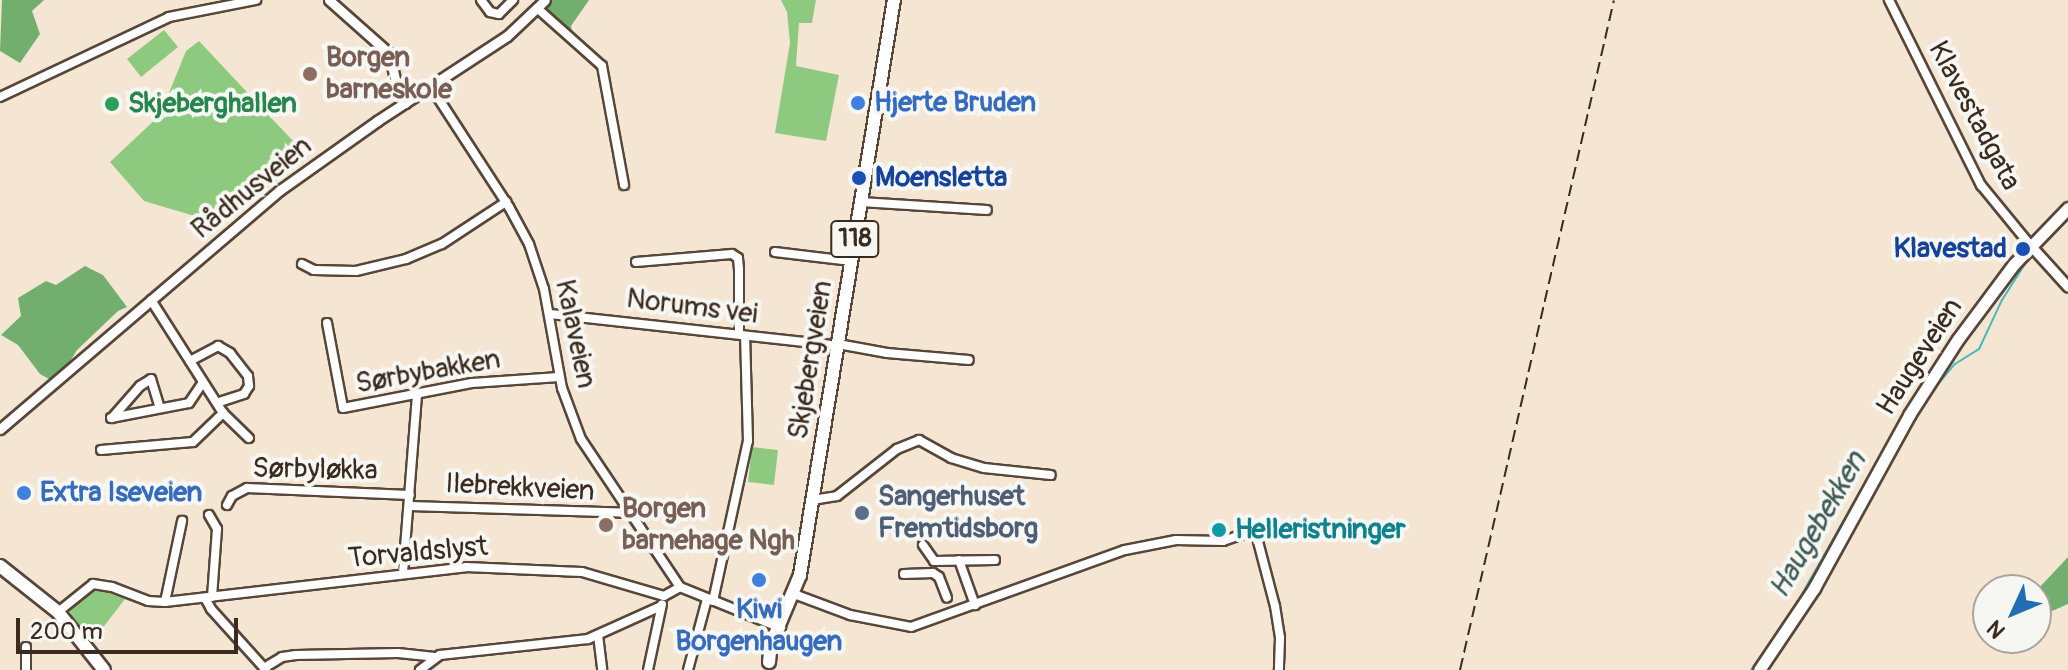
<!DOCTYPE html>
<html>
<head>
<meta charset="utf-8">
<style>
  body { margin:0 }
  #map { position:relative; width:2068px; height:670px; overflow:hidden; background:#f5e6d3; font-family:Pangolin,sans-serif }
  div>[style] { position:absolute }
  .green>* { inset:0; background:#8dca7f }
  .forest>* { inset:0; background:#72ae6e }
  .stream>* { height:2px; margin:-1px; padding:0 1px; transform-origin:1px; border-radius:1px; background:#48b8be }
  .roads { filter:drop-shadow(2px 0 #574639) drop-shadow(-2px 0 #574639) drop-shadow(0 2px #574639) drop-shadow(0 -2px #574639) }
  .minor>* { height:8px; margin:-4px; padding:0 4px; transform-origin:4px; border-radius:4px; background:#fff }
  .tertiary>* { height:9px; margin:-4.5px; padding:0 4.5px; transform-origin:4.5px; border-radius:4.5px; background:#fff }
  .secondary>* { height:11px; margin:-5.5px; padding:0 5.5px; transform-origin:5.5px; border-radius:5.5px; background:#fff }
  .primary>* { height:12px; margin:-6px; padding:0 6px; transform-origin:6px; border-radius:6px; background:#fff }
  .trunk>* { height:12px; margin:-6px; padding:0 6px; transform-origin:6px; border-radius:6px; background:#fff }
  .rail>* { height:2px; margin-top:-1px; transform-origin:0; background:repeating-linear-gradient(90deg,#3b2a1e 0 12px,transparent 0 18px) }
  .dots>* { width:22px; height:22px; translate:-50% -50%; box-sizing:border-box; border:4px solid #f6f6f2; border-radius:50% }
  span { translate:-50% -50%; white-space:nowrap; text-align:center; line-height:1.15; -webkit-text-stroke:8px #f6f6f2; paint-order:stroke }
  .shield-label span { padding:2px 6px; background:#f6f6f2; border:2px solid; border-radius:6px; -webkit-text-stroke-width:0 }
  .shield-label { font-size:26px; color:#3b2a1e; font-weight:700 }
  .education-label { font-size:28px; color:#785e54; font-weight:700 }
  .left { translate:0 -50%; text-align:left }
  .shop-label { font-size:28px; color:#366cbe; font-weight:700 }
  .leisure-label { font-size:28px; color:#27864d; font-weight:700 }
  .street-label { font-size:28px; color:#3b2a1e }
  .transit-label { font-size:28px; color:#164399; font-weight:700 }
  .right { translate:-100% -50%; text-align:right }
  .service-label { font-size:28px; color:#4e5e75; font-weight:700 }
  .culture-label { font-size:28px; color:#0d838f; font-weight:700 }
  .water-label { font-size:30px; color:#405c56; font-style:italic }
  .north { position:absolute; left:1972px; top:574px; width:80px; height:80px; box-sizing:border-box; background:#f6f6f2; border:2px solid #aba49d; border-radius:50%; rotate:226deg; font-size:22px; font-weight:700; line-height:32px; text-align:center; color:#3b2a1e }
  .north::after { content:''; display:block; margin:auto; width:28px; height:36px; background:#1f6fb2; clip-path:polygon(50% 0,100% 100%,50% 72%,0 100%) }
  .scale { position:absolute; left:16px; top:618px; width:222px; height:36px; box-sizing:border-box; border:4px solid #3b2a1e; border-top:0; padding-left:10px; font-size:24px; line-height:28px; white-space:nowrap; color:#3b2a1e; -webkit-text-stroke:6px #f6f6f2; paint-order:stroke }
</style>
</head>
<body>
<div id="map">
  <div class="green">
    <i style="clip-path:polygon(781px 0,816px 0,812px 23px,799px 23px,796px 66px,839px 75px,826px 141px,775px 133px,790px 43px,787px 12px)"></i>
    <i style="clip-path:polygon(164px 30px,178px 47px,141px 77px,127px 59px)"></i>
    <i style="clip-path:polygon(199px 41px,308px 157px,225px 219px,198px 217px,144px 201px,110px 162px,160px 115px,186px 51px)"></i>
    <i style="clip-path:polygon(752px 447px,778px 450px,774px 485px,748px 482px)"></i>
    <i style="clip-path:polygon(95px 588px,125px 599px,91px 643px,74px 623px,69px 608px,84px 592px)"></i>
  </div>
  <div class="forest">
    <i style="clip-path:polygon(2px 0,44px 0,32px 11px,40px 34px,20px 63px,0 51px)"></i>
    <i style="clip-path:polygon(545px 0,589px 0,571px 26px,572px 31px,537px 8px)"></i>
    <i style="clip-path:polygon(85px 266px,103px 275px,127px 307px,118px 311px,77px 350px,66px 368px,51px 380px,40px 374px,18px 345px,1px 335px,21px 316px,18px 298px,46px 281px,56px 285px)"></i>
    <i style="clip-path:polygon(2068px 557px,2068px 604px,2036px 618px,2036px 591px)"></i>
  </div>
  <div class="stream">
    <i style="left:2042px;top:245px;width:37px;rotate:-45deg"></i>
    <i style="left:1933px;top:390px;width:34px;rotate:-50deg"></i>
    <i style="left:1955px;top:364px;width:28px;rotate:-32deg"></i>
    <i style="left:1979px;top:349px;width:54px;rotate:-64.9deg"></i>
    <i style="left:2002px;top:300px;width:52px;rotate:-57.5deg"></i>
    <i style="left:1793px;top:610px;width:217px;rotate:-60.5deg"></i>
    <i style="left:1751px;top:670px;width:50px;rotate:-54.7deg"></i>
  </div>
  <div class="roads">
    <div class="minor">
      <i style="left:481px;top:0;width:15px;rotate:53deg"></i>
      <i style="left:490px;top:12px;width:9px;rotate:13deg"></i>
      <i style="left:499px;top:14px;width:20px;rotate:-45deg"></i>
      <i style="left:1889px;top:0;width:207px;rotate:63.6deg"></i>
      <i style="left:1981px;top:185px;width:79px;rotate:50.7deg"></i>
      <i style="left:537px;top:8px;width:87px;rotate:41.7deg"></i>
      <i style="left:602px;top:66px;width:121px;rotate:79.5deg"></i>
      <i style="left:431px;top:87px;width:143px;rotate:57deg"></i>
      <i style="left:509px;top:207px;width:42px;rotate:61.6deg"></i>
      <i style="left:529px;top:244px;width:47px;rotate:71.6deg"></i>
      <i style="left:544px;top:289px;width:101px;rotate:79.7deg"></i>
      <i style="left:562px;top:388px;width:54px;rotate:69.6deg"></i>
      <i style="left:581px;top:439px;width:178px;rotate:56.2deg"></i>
      <i style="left:0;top:97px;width:187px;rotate:-25.3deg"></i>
      <i style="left:169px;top:17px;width:89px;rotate:-11.1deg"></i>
      <i style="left:861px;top:202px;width:126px;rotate:3.6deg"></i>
      <i style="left:775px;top:252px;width:77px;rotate:6.8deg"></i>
      <i style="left:636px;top:262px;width:96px;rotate:-4.8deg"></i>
      <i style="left:732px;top:254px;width:7px;rotate:34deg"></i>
      <i style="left:738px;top:258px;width:11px;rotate:85deg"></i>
      <i style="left:739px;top:269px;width:65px;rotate:90deg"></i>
      <i style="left:302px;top:264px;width:13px;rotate:27deg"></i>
      <i style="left:314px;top:270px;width:42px;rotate:1.4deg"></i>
      <i style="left:356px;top:271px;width:51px;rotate:-13.5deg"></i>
      <i style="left:406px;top:259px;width:39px;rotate:-23deg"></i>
      <i style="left:442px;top:244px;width:77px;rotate:-33.3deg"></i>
      <i style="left:151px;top:300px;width:134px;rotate:57.5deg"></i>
      <i style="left:223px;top:413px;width:36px;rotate:44deg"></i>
      <i style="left:550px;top:314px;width:281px;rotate:6.3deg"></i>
      <i style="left:327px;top:323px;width:86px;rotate:79.3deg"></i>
      <i style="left:343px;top:408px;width:131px;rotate:-11deg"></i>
      <i style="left:472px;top:383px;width:87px;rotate:-3.9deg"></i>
      <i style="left:838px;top:344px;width:50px;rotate:10.4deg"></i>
      <i style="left:887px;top:353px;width:82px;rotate:4.9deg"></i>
      <i style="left:190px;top:361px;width:32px;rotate:-28deg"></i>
      <i style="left:218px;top:346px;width:14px;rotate:30deg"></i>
      <i style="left:230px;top:353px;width:29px;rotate:52deg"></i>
      <i style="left:248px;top:376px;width:10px;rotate:84deg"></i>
      <i style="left:249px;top:386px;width:9px;rotate:122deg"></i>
      <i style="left:244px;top:394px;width:28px;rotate:162deg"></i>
      <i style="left:111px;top:418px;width:79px;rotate:-10.9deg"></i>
      <i style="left:189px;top:403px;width:25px;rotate:-56deg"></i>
      <i style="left:112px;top:418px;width:43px;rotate:-48.8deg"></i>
      <i style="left:140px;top:386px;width:13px;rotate:-32deg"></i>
      <i style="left:151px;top:379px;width:30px;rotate:73deg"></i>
      <i style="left:101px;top:450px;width:92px;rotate:-5deg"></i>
      <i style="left:193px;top:442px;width:42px;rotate:-44deg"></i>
      <i style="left:812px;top:500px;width:25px;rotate:-9deg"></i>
      <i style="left:837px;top:496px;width:76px;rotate:-38.1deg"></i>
      <i style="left:897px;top:449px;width:24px;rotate:-22deg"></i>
      <i style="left:919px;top:440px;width:37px;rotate:29deg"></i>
      <i style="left:951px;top:458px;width:34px;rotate:17deg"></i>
      <i style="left:984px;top:468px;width:67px;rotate:6deg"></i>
      <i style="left:227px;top:505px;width:10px;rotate:-61deg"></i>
      <i style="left:232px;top:496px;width:17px;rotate:-28deg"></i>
      <i style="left:247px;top:488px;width:163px;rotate:2.5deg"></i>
      <i style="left:410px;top:506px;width:218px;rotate:1.8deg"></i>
      <i style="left:209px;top:515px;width:16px;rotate:60deg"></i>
      <i style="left:217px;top:529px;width:68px;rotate:94.2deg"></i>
      <i style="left:923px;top:545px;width:19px;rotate:55deg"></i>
      <i style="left:934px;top:561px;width:61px;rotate:-0.9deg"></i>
      <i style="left:959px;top:560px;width:48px;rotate:70.4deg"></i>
      <i style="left:403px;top:573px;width:180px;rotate:-85.5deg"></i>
      <i style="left:904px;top:574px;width:29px;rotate:-2deg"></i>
      <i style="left:933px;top:573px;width:7px;rotate:34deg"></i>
      <i style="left:939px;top:577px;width:22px;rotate:69deg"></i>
      <i style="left:794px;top:594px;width:60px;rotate:20.6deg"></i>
      <i style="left:850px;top:615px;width:62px;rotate:11.1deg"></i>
      <i style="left:911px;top:627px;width:227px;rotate:-19.8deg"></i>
      <i style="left:1125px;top:550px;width:52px;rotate:-11.1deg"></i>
      <i style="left:1176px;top:540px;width:47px;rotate:1.2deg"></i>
      <i style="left:1223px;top:541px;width:34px;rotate:-19deg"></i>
      <i style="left:1255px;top:530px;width:79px;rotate:75.3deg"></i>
      <i style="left:1275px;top:606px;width:32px;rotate:81deg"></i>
      <i style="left:1280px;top:638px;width:32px;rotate:92deg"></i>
      <i style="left:205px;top:598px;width:13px;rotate:61deg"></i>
      <i style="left:211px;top:609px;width:82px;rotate:48deg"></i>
      <i style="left:713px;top:601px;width:164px;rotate:-77.7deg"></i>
      <i style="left:748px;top:441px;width:105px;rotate:-91.6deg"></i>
      <i style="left:165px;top:602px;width:83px;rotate:-78.1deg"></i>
      <i style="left:58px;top:612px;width:45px;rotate:-38.7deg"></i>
      <i style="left:93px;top:584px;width:19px;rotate:9deg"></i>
      <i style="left:112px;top:587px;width:39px;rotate:21deg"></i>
      <i style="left:148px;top:601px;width:17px;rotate:3deg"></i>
      <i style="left:165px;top:602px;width:303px;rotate:-6.6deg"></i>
      <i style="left:466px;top:567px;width:116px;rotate:2.5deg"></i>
      <i style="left:582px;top:572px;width:85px;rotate:16.3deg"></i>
      <i style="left:664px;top:596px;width:18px;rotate:-29deg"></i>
      <i style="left:680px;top:587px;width:109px;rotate:22.1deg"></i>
      <i style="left:598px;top:635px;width:35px;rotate:83deg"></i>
      <i style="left:264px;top:668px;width:21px;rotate:-31deg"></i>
      <i style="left:282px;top:657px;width:14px;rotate:-8deg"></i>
      <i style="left:296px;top:655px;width:102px;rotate:-1.1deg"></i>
      <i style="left:398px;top:653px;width:37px;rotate:6deg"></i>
      <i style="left:26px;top:670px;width:23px;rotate:-90deg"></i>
      <i style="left:420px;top:670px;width:25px;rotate:-37deg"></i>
      <i style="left:440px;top:655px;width:149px;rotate:-6.2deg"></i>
      <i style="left:588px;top:639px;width:80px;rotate:-24.3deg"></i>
      <i style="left:648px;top:670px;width:67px;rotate:-78deg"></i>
      <i style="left:688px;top:670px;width:73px;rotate:-75deg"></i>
    </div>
    <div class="tertiary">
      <i style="left:329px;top:0;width:80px;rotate:41.5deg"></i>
      <i style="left:389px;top:53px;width:35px;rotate:77deg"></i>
      <i style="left:397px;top:87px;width:18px;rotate:63deg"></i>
      <i style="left:2031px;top:246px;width:55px;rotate:47.9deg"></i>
      <i style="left:0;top:429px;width:368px;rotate:-40.5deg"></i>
      <i style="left:280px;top:190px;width:119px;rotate:-35.4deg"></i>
      <i style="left:377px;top:121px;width:155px;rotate:-33.2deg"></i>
      <i style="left:507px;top:36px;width:52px;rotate:-43.5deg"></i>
    </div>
    <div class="secondary">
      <i style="left:1759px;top:670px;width:99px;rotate:-56.1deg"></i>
      <i style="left:1814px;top:588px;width:197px;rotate:-61.2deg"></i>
      <i style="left:1909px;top:415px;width:90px;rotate:-57.2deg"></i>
      <i style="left:1958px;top:339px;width:94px;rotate:-53.3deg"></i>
      <i style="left:2014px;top:264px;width:78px;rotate:-46deg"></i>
    </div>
    <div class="primary">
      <i style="left:769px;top:662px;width:18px;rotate:-84deg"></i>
      <i style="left:771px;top:644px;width:75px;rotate:-67.2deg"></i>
      <i style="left:800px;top:575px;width:583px;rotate:-80.72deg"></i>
    </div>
    <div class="trunk">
      <i style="left:0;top:566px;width:74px;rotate:38.4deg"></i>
      <i style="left:58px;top:612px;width:74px;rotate:51.6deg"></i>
    </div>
  </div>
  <div class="rail">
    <i style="left:1460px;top:670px;width:687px;rotate:-77.06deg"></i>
  </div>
  <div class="dots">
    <i style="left:310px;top:74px;background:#8d6e63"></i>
    <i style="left:858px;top:103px;background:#3f7fe0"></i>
    <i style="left:112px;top:104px;background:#2e9e5b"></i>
    <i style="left:859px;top:178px;background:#1a4fb4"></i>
    <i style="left:2023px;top:249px;background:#1a4fb4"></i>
    <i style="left:24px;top:493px;background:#3f7fe0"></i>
    <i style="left:862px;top:513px;background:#5c6f8a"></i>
    <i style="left:606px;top:525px;background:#8d6e63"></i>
    <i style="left:1219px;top:530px;background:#0f9aa8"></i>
    <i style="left:759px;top:580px;background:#3f7fe0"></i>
  </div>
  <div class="shield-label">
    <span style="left:855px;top:239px">118</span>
  </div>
  <div class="education-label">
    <span class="left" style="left:326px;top:74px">Borgen<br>barneskole</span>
    <span class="left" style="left:622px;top:525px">Borgen<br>barnehage Ngh</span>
  </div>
  <div class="shop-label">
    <span class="left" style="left:874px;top:103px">Hjerte Bruden</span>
    <span class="left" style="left:40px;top:493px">Extra Iseveien</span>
    <span style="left:759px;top:626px">Kiwi<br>Borgenhaugen</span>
  </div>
  <div class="leisure-label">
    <span class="left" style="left:128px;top:104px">Skjeberghallen</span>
  </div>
  <div class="street-label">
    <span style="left:1974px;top:116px;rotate:62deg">Klavestadgata</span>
    <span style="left:252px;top:188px;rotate:-39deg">Rådhusveien</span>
    <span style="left:692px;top:307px;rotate:7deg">Norums vei</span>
    <span style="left:575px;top:334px;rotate:78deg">Kalaveien</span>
    <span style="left:1920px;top:357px;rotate:-57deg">Haugeveien</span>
    <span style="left:811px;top:360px;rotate:-81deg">Skjebergveien</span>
    <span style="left:428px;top:372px;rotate:-10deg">Sørbybakken</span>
    <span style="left:315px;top:470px;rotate:1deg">Sørbyløkka</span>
    <span style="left:520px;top:488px;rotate:3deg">Ilebrekkveien</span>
    <span style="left:418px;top:553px;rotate:-5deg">Torvaldslyst</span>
  </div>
  <div class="transit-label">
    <span class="left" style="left:875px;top:178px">Moensletta</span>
    <span class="right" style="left:2007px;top:249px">Klavestad</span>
  </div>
  <div class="service-label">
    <span class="left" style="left:878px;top:513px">Sangerhuset<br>Fremtidsborg</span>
  </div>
  <div class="culture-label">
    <span class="left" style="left:1235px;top:530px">Helleristninger</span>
  </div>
  <div class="water-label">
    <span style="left:1818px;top:525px;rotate:-60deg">Haugebekken</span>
  </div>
  <div class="north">N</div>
  <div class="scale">200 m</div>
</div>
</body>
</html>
